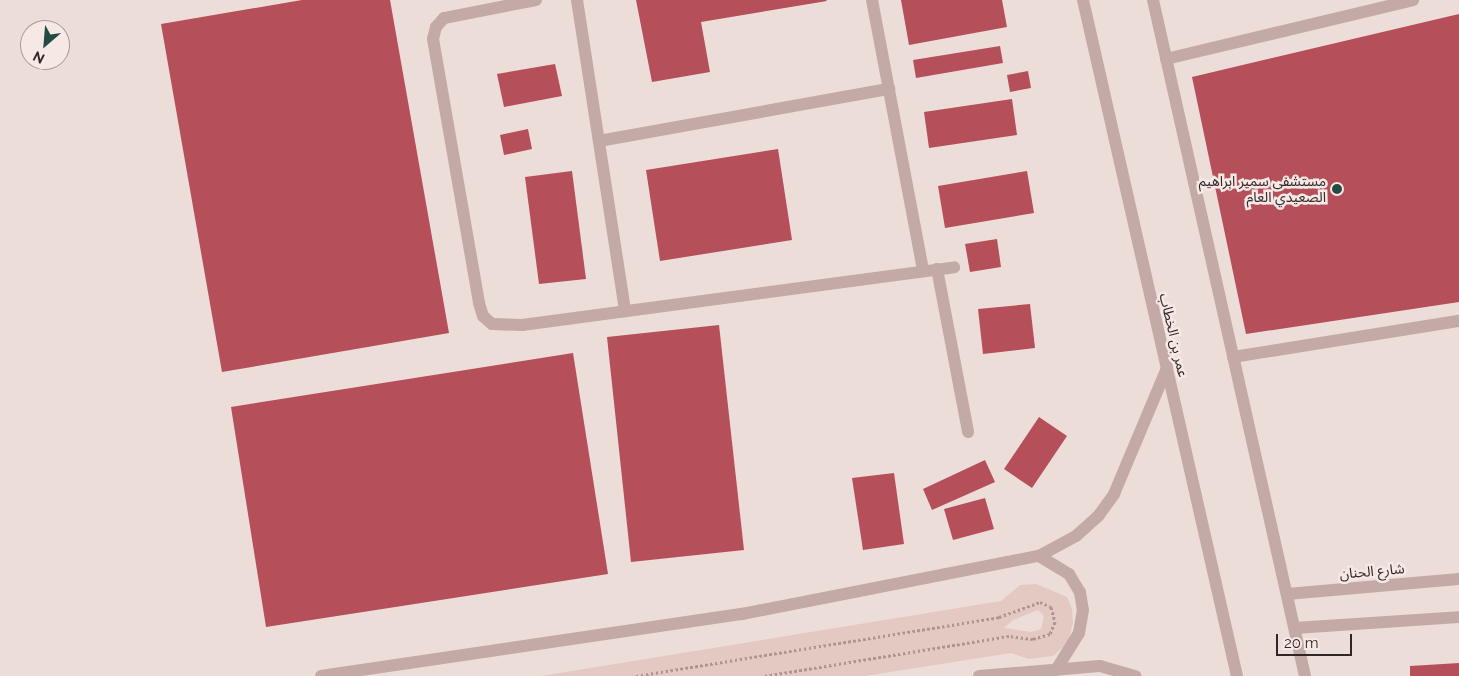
<!DOCTYPE html>
<html>
<head>
<meta charset="utf-8">
<style>
  body { margin:0 }
  #map { position:relative; width:1459px; height:676px; overflow:hidden; background:#edddd9; font-family:Raleway,"Noto Sans Arabic",sans-serif }
  div>[style] { position:absolute }
  .plaza>* { inset:0; background:#e3c9c2 }
  .building>* { inset:0; background:#b54f59 }
  .path>* { height:3px; margin-top:-1.5px; transform-origin:0; background:repeating-linear-gradient(90deg,#af9492 0 2.5px,transparent 0 5px) }
  .minor>* { height:12px; margin:-6px; padding:0 6px; transform-origin:6px; border-radius:6px; background:#c3aaa7 }
  .dots>* { width:14px; height:14px; translate:-50% -50%; box-sizing:border-box; border:2px solid #f6e8e5; border-radius:50% }
  span { translate:-50% -50%; white-space:nowrap; text-align:center; line-height:1.15; -webkit-text-stroke:5px #f6e8e5; paint-order:stroke }
  .poi-label { font-size:14px; color:#312627 }
  .right { translate:-100% -50%; text-align:right }
  .street-label { font-size:14px; color:#312627 }
  .north { position:absolute; left:20px; top:20px; width:50px; height:50px; box-sizing:border-box; background:#f6e8e5; border:1px solid #a79a99; border-radius:50%; rotate:207deg; font-size:14px; font-weight:700; line-height:20px; text-align:center; color:#312627 }
  .north::after { content:''; display:block; margin:auto; width:18px; height:22px; background:#224c41; clip-path:polygon(50% 0,100% 100%,50% 72%,0 100%) }
  .scale { position:absolute; left:1276px; top:634px; width:76px; height:22px; box-sizing:border-box; border:2px solid #312627; border-top:0; padding-left:6px; font-size:15px; line-height:18px; white-space:nowrap; color:#312627; -webkit-text-stroke:4px #f6e8e5; paint-order:stroke }
</style>
</head>
<body>
<div id="map">
  <div class="plaza">
    <i style="clip-path:polygon(evenodd,1036px 584px,1067px 597px,1072px 609px,1073px 623px,1068px 643px,1053px 656px,1029px 659px,1011px 653px,865px 676px,541px 676px,1001px 601px,1020px 585px,1036px 584px,1038px 610px,1044px 616px,1041px 629px,1031px 632px,1004px 628px,1013px 620px,1038px 610px)"></i>
  </div>
  <div class="building">
    <i style="clip-path:polygon(302px 0,390px 0,449px 333px,222px 372px,161px 24px)"></i>
    <i style="clip-path:polygon(636px 0,826px 0,827px 1px,701px 22px,710px 72px,652px 82px)"></i>
    <i style="clip-path:polygon(901px 0,1002px 0,1007px 27px,909px 45px)"></i>
    <i style="clip-path:polygon(1459px 14px,1459px 302px,1246px 334px,1192px 77px)"></i>
    <i style="clip-path:polygon(1000px 46px,1003px 63px,916px 78px,913px 60px)"></i>
    <i style="clip-path:polygon(555px 64px,562px 96px,504px 107px,497px 74px)"></i>
    <i style="clip-path:polygon(1028px 71px,1031px 88px,1010px 92px,1007px 75px)"></i>
    <i style="clip-path:polygon(1012px 99px,1017px 135px,929px 148px,924px 112px)"></i>
    <i style="clip-path:polygon(528px 129px,532px 149px,504px 155px,500px 135px)"></i>
    <i style="clip-path:polygon(778px 149px,792px 240px,660px 261px,646px 170px)"></i>
    <i style="clip-path:polygon(572px 171px,586px 279px,539px 284px,525px 177px)"></i>
    <i style="clip-path:polygon(1027px 171px,1034px 213px,945px 228px,938px 186px)"></i>
    <i style="clip-path:polygon(997px 239px,1001px 267px,970px 272px,965px 244px)"></i>
    <i style="clip-path:polygon(1030px 304px,1035px 348px,983px 354px,978px 309px)"></i>
    <i style="clip-path:polygon(719px 325px,744px 550px,631px 562px,607px 337px)"></i>
    <i style="clip-path:polygon(573px 353px,608px 574px,266px 627px,231px 407px)"></i>
    <i style="clip-path:polygon(1039px 417px,1067px 436px,1032px 488px,1004px 469px)"></i>
    <i style="clip-path:polygon(985px 460px,995px 482px,932px 510px,923px 489px)"></i>
    <i style="clip-path:polygon(894px 473px,904px 544px,863px 550px,852px 478px)"></i>
    <i style="clip-path:polygon(985px 498px,994px 529px,953px 540px,944px 509px)"></i>
    <i style="clip-path:polygon(1459px 663px,1459px 676px,1410px 676px,1410px 666px)"></i>
  </div>
  <div class="path">
    <i style="left:636px;top:676px;width:368px;rotate:-9.2deg"></i>
    <i style="left:999px;top:617px;width:44px;rotate:-20.1deg"></i>
    <i style="left:1040px;top:602px;width:12px;rotate:24deg"></i>
    <i style="left:1051px;top:607px;width:16px;rotate:75deg"></i>
    <i style="left:1055px;top:622px;width:13px;rotate:113deg"></i>
    <i style="left:1050px;top:634px;width:18px;rotate:164deg"></i>
    <i style="left:1033px;top:639px;width:24px;rotate:-173deg"></i>
    <i style="left:1009px;top:636px;width:248px;rotate:170.7deg"></i>
  </div>
  <div class="minor">
    <i style="left:536px;top:0;width:94px;rotate:168.9deg"></i>
    <i style="left:444px;top:18px;width:12px;rotate:132deg"></i>
    <i style="left:436px;top:27px;width:12px;rotate:104deg"></i>
    <i style="left:433px;top:39px;width:268px;rotate:80.1deg"></i>
    <i style="left:479px;top:303px;width:14px;rotate:73deg"></i>
    <i style="left:483px;top:316px;width:12px;rotate:42deg"></i>
    <i style="left:492px;top:324px;width:30px;rotate:2deg"></i>
    <i style="left:522px;top:325px;width:436px;rotate:-7.6deg"></i>
    <i style="left:577px;top:0;width:315px;rotate:81.2deg"></i>
    <i style="left:872px;top:0;width:276px;rotate:79.3deg"></i>
    <i style="left:1083px;top:0;width:693px;rotate:77.17deg"></i>
    <i style="left:1153px;top:0;width:693px;rotate:77.33deg"></i>
    <i style="left:1166px;top:59px;width:254px;rotate:-13.4deg"></i>
    <i style="left:599px;top:141px;width:295px;rotate:-10.2deg"></i>
    <i style="left:937px;top:269px;width:166px;rotate:79.2deg"></i>
    <i style="left:1233px;top:357px;width:229px;rotate:-9.1deg"></i>
    <i style="left:1039px;top:556px;width:35px;rotate:31deg"></i>
    <i style="left:1069px;top:574px;width:21px;rotate:59deg"></i>
    <i style="left:1080px;top:592px;width:18px;rotate:81deg"></i>
    <i style="left:1083px;top:610px;width:23px;rotate:100deg"></i>
    <i style="left:1079px;top:633px;width:44px;rotate:121.9deg"></i>
    <i style="left:1287px;top:594px;width:173px;rotate:-5deg"></i>
    <i style="left:1295px;top:628px;width:164px;rotate:-3.8deg"></i>
    <i style="left:321px;top:676px;width:426px;rotate:-8.4deg"></i>
    <i style="left:742px;top:614px;width:303px;rotate:-11.1deg"></i>
    <i style="left:1039px;top:556px;width:42px;rotate:-28.4deg"></i>
    <i style="left:1076px;top:536px;width:31px;rotate:-42deg"></i>
    <i style="left:1099px;top:515px;width:26px;rotate:-54deg"></i>
    <i style="left:1114px;top:494px;width:137px;rotate:-67.2deg"></i>
    <i style="left:979px;top:676px;width:121px;rotate:-4.7deg"></i>
    <i style="left:1100px;top:666px;width:37px;rotate:16deg"></i>
  </div>
  <div class="dots">
    <i style="left:1337px;top:189px;background:#224c41"></i>
  </div>
  <div class="poi-label">
    <span class="right" style="left:1326px;top:189px">مستشفى سمير ابراهيم<br>الصعيدي العام</span>
  </div>
  <div class="street-label">
    <span style="left:1174px;top:335px;rotate:77deg">عمر بن الخطاب</span>
    <span style="left:1372px;top:571px;rotate:-5deg">شارع الحنان</span>
  </div>
  <div class="north">N</div>
  <div class="scale">20 m</div>
</div>
</body>
</html>
